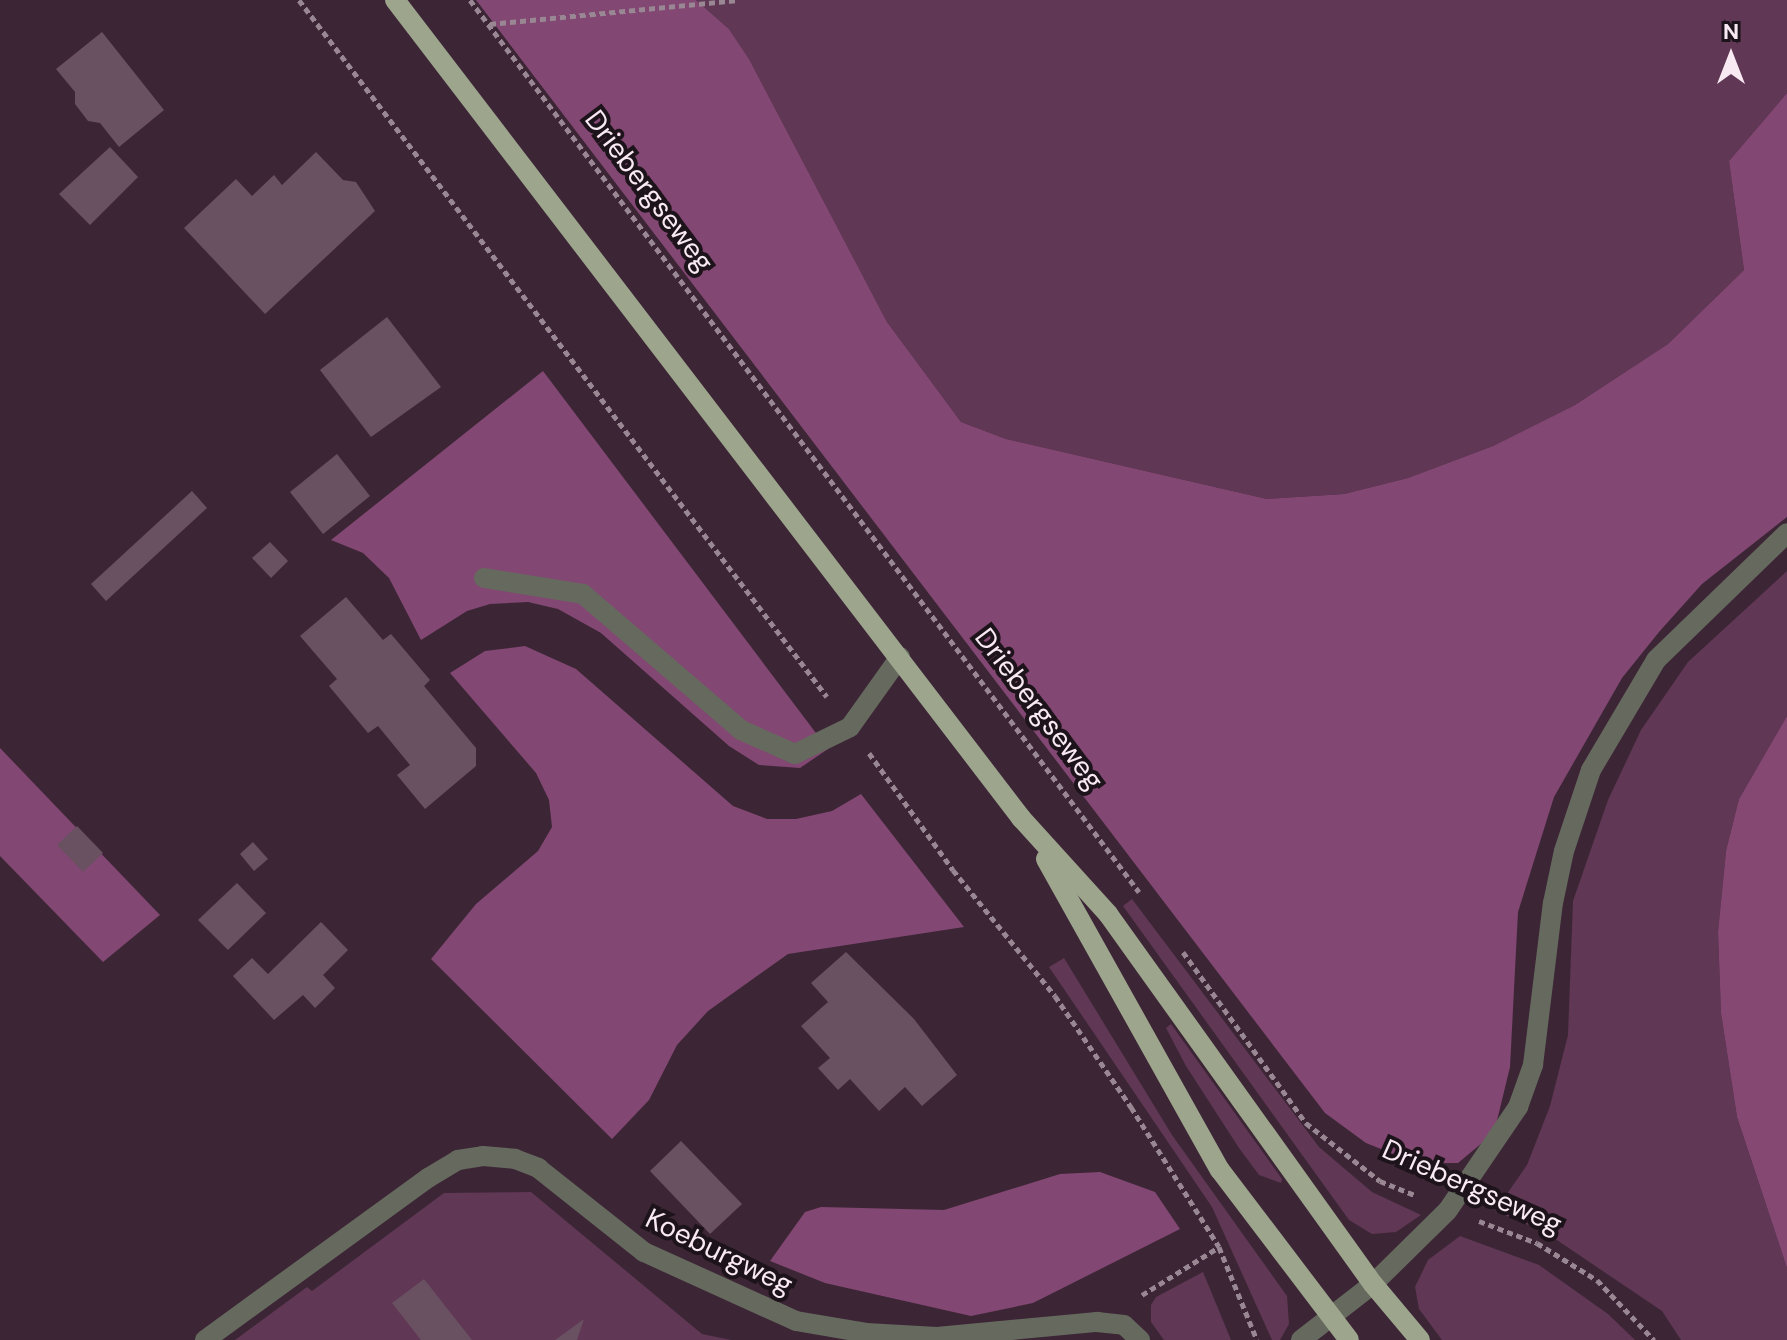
<!DOCTYPE html>
<html>
<head>
<meta charset="utf-8">
<style>
  body { margin:0 }
  #map { position:relative; width:1787px; height:1340px; overflow:hidden; background:#3c2636; font-family:"DM Sans",sans-serif }
  div>[style] { position:absolute }
  .green>* { inset:0; background:#603754 }
  .forest>* { inset:0; background:#824772 }
  .water>* { inset:0; background:#844873 }
  .building>* { inset:0; background:#695161 }
  .path>* { height:5px; margin-top:-2.5px; transform-origin:0; background:repeating-linear-gradient(90deg,#998793 0 6px,transparent 0 10px) }
  .service>* { height:20px; margin:-10px; padding:0 10px; transform-origin:10px; border-radius:10px; background:#666a5e }
  .minor>* { height:20px; margin:-10px; padding:0 10px; transform-origin:10px; border-radius:10px; background:#666a5e }
  .primary>* { height:20px; margin:-10px; padding:0 10px; transform-origin:10px; border-radius:10px; background:#9da58d }
  span { translate:-50% -50%; white-space:nowrap; text-align:center; line-height:1.15; -webkit-text-stroke:8px #1d131a; paint-order:stroke }
  .street-label { font-size:28px; color:#f8e9f2 }
  .north { position:absolute; left:1691px; top:16px; width:80px; height:80px; -webkit-text-stroke:6px #1d131a; paint-order:stroke; rotate:0deg; font-size:22px; font-weight:700; line-height:32px; text-align:center; color:#f8e9f2 }
  .north::after { content:''; display:block; margin:auto; width:28px; height:36px; background:#f8e9f2; clip-path:polygon(50% 0,100% 100%,50% 72%,0 100%) }
</style>
</head>
<body>
<div id="map">
  <div class="green">
    <i style="clip-path:polygon(696px 0,1787px 0,1787px 93px,1729px 161px,1744px 270px,1668px 344px,1575px 405px,1493px 446px,1408px 478px,1344px 494px,1267px 499px,1006px 439px,961px 422px,887px 322px,749px 59px,729px 29px)"></i>
    <i style="clip-path:polygon(1787px 571px,1787px 716px,1739px 799px,1726px 851px,1718px 932px,1721px 1013px,1737px 1117px,1787px 1268px,1787px 1340px,1681px 1340px,1662px 1311px,1545px 1232px,1495px 1211px,1527px 1165px,1550px 1106px,1568px 1035px,1573px 901px,1608px 800px,1641px 730px,1688px 662px)"></i>
    <i style="clip-path:polygon(1132px 899px,1319px 1147px,1372px 1192px,1421px 1215px,1396px 1232px,1372px 1234px,1349px 1220px,1123px 906px)"></i>
    <i style="clip-path:polygon(1064px 958px,1172px 1135px,1287px 1296px,1289px 1324px,1280px 1340px,1272px 1340px,1212px 1207px,1049px 967px)"></i>
    <i style="clip-path:polygon(1171px 1024px,1282px 1179px,1281px 1183px,1259px 1175px,1239px 1148px,1186px 1066px,1166px 1028px)"></i>
    <i style="clip-path:polygon(531px 1192px,702px 1334px,731px 1340px,235px 1340px,307px 1287px,312px 1291px,444px 1193px)"></i>
    <i style="clip-path:polygon(1460px 1236px,1539px 1265px,1608px 1314px,1635px 1340px,1442px 1340px,1419px 1309px,1415px 1287px,1428px 1260px)"></i>
    <i style="clip-path:polygon(1203px 1272px,1231px 1340px,1164px 1340px,1151px 1322px,1151px 1305px,1156px 1297px)"></i>
  </div>
  <div class="forest">
    <i style="clip-path:polygon(476px 0,696px 0,729px 29px,749px 59px,887px 322px,961px 422px,1006px 439px,1267px 499px,1344px 494px,1408px 478px,1493px 446px,1575px 405px,1668px 344px,1744px 270px,1729px 161px,1787px 93px,1787px 517px,1702px 584px,1659px 632px,1622px 678px,1554px 797px,1518px 912px,1510px 1067px,1494px 1133px,1458px 1163px,1416px 1163px,1366px 1143px,1325px 1113px)"></i>
    <i style="clip-path:polygon(543px 371px,828px 749px,800px 768px,759px 765px,729px 746px,601px 633px,558px 609px,528px 602px,490px 604px,467px 611px,421px 640px,389px 578px,363px 553px,331px 540px)"></i>
    <i style="clip-path:polygon(525px 646px,576px 669px,733px 806px,767px 819px,796px 819px,832px 811px,861px 794px,964px 927px,788px 954px,708px 1011px,677px 1045px,649px 1100px,612px 1139px,431px 959px,476px 904px,538px 851px,552px 827px,549px 800px,536px 773px,450px 673px,485px 651px)"></i>
    <i style="clip-path:polygon(0 748px,160px 915px,103px 962px,0 856px)"></i>
    <i style="clip-path:polygon(1100px 1172px,1155px 1192px,1180px 1229px,1033px 1303px,971px 1316px,825px 1283px,770px 1261px,805px 1212px,821px 1207px,944px 1210px,1060px 1174px)"></i>
  </div>
  <div class="water">
    <i style="clip-path:polygon(1787px 716px,1787px 1268px,1737px 1117px,1721px 1013px,1718px 932px,1726px 851px,1739px 799px)"></i>
  </div>
  <div class="building">
    <i style="clip-path:polygon(102px 32px,164px 110px,119px 147px,100px 123px,88px 121px,75px 104px,75px 92px,56px 69px)"></i>
    <i style="clip-path:polygon(110px 147px,138px 177px,90px 225px,59px 194px)"></i>
    <i style="clip-path:polygon(316px 152px,343px 180px,356px 182px,375px 211px,265px 314px,184px 228px,236px 179px,252px 196px,274px 175px,282px 185px)"></i>
    <i style="clip-path:polygon(387px 317px,441px 387px,371px 437px,320px 370px)"></i>
    <i style="clip-path:polygon(337px 454px,370px 496px,323px 534px,290px 492px)"></i>
    <i style="clip-path:polygon(192px 491px,207px 508px,106px 601px,91px 584px)"></i>
    <i style="clip-path:polygon(270px 542px,288px 561px,271px 578px,252px 558px)"></i>
    <i style="clip-path:polygon(346px 597px,383px 640px,391px 634px,430px 680px,424px 686px,476px 748px,476px 766px,425px 809px,397px 775px,410px 765px,378px 726px,368px 733px,329px 686px,337px 679px,300px 636px)"></i>
    <i style="clip-path:polygon(77px 826px,103px 853px,83px 872px,57px 845px)"></i>
    <i style="clip-path:polygon(253px 842px,268px 859px,254px 871px,240px 854px)"></i>
    <i style="clip-path:polygon(237px 883px,266px 913px,228px 950px,198px 920px)"></i>
    <i style="clip-path:polygon(321px 922px,348px 950px,323px 975px,335px 988px,315px 1008px,303px 995px,274px 1020px,233px 976px,252px 958px,268px 974px)"></i>
    <i style="clip-path:polygon(846px 952px,914px 1019px,957px 1075px,922px 1106px,905px 1087px,879px 1111px,850px 1079px,838px 1090px,818px 1068px,830px 1058px,801px 1026px,828px 1002px,811px 983px)"></i>
    <i style="clip-path:polygon(681px 1141px,742px 1204px,710px 1234px,650px 1171px)"></i>
    <i style="clip-path:polygon(424px 1279px,472px 1340px,421px 1340px,392px 1303px)"></i>
    <i style="clip-path:polygon(584px 1319px,577px 1340px,555px 1340px)"></i>
  </div>
  <div class="path">
    <i style="left:299px;top:0;width:874px;rotate:52.85deg"></i>
    <i style="left:470px;top:0;width:1115px;rotate:53.13deg"></i>
    <i style="left:490px;top:24px;width:249px;rotate:-5.5deg"></i>
    <i style="left:869px;top:753px;width:144px;rotate:54.3deg"></i>
    <i style="left:953px;top:870px;width:162px;rotate:51deg"></i>
    <i style="left:1055px;top:996px;width:135px;rotate:55.6deg"></i>
    <i style="left:1131px;top:1107px;width:165px;rotate:57.8deg"></i>
    <i style="left:1219px;top:1247px;width:100px;rotate:67.8deg"></i>
    <i style="left:1183px;top:952px;width:211px;rotate:54.3deg"></i>
    <i style="left:1306px;top:1123px;width:94px;rotate:38.1deg"></i>
    <i style="left:1380px;top:1181px;width:37px;rotate:22deg"></i>
    <i style="left:1479px;top:1221px;width:62px;rotate:20.8deg"></i>
    <i style="left:1537px;top:1243px;width:70px;rotate:31.7deg"></i>
    <i style="left:1597px;top:1280px;width:83px;rotate:46.5deg"></i>
    <i style="left:1142px;top:1295px;width:91px;rotate:-31.9deg"></i>
  </div>
  <div class="service">
    <i style="left:484px;top:578px;width:100px;rotate:9.2deg"></i>
    <i style="left:583px;top:594px;width:208px;rotate:40.7deg"></i>
    <i style="left:741px;top:730px;width:59px;rotate:24deg"></i>
    <i style="left:795px;top:754px;width:61px;rotate:-26.1deg"></i>
    <i style="left:850px;top:727px;width:86px;rotate:-54.5deg"></i>
    <i style="left:1448px;top:1210px;width:125px;rotate:-55.8deg"></i>
    <i style="left:1518px;top:1107px;width:45px;rotate:-70.3deg"></i>
    <i style="left:1533px;top:1065px;width:163px;rotate:-83deg"></i>
    <i style="left:1553px;top:903px;width:53px;rotate:-78.1deg"></i>
    <i style="left:1564px;top:851px;width:85px;rotate:-71.6deg"></i>
    <i style="left:1591px;top:770px;width:128px;rotate:-59.4deg"></i>
    <i style="left:1656px;top:660px;width:182px;rotate:-44.1deg"></i>
  </div>
  <div class="minor">
    <i style="left:205px;top:1340px;width:276px;rotate:-36deg"></i>
    <i style="left:428px;top:1178px;width:35px;rotate:-31deg"></i>
    <i style="left:458px;top:1160px;width:25px;rotate:-9deg"></i>
    <i style="left:483px;top:1156px;width:32px;rotate:5deg"></i>
    <i style="left:515px;top:1159px;width:25px;rotate:21deg"></i>
    <i style="left:538px;top:1168px;width:135px;rotate:38.4deg"></i>
    <i style="left:644px;top:1252px;width:167px;rotate:24.4deg"></i>
    <i style="left:796px;top:1321px;width:71px;rotate:9.7deg"></i>
    <i style="left:866px;top:1333px;width:71px;rotate:3.2deg"></i>
    <i style="left:937px;top:1337px;width:161px;rotate:-5.4deg"></i>
    <i style="left:1097px;top:1322px;width:27px;rotate:6deg"></i>
    <i style="left:1124px;top:1325px;width:22px;rotate:43deg"></i>
    <i style="left:1301px;top:1340px;width:91px;rotate:-37.9deg"></i>
    <i style="left:1373px;top:1284px;width:105px;rotate:-44.6deg"></i>
  </div>
  <div class="primary">
    <i style="left:395px;top:0;width:1030px;rotate:52.57deg"></i>
    <i style="left:1021px;top:818px;width:130px;rotate:47.8deg"></i>
    <i style="left:1108px;top:914px;width:455px;rotate:54.4deg"></i>
    <i style="left:1373px;top:1284px;width:73px;rotate:50deg"></i>
    <i style="left:1046px;top:859px;width:356px;rotate:60.8deg"></i>
    <i style="left:1220px;top:1170px;width:213px;rotate:52.8deg"></i>
  </div>
  <div class="street-label">
    <span style="left:649px;top:191px;rotate:53deg">Driebergseweg</span>
    <span style="left:1039px;top:709px;rotate:53deg">Driebergseweg</span>
    <span style="left:1472px;top:1187px;rotate:24deg">Driebergseweg</span>
    <span style="left:719px;top:1252px;rotate:26deg">Koeburgweg</span>
  </div>
  <div class="north">N</div>
</div>
</body>
</html>
